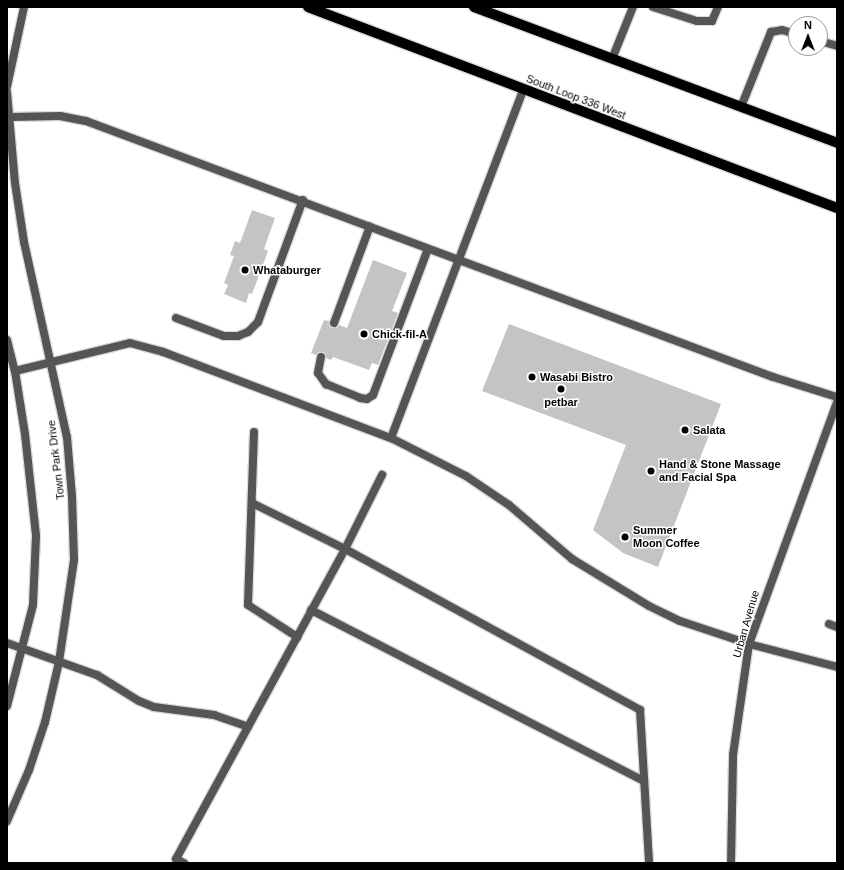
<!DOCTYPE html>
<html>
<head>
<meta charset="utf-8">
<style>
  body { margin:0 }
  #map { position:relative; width:844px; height:870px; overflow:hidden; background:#fff; font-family:Arial,sans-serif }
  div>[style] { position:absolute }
  .building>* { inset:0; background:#c4c4c4 }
  .roads { filter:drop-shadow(1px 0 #dbdbdb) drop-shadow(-1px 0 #dbdbdb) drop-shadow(0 1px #dbdbdb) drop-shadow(0 -1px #dbdbdb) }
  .lane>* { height:8px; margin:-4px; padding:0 4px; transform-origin:4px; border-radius:4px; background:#555 }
  .street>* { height:8px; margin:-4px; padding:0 4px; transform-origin:4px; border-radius:4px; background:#555 }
  .primary>* { height:10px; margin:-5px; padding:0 5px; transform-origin:5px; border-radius:5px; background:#000 }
  .dots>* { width:11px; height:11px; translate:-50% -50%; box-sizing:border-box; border:2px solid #fff; border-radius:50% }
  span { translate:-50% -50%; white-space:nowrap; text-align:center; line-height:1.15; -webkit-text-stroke:3px #fff; paint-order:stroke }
  .street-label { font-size:11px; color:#000 }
  .poi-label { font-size:11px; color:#000; font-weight:700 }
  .left { translate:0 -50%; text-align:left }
  .frame { position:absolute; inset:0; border:8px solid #000; pointer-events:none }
  .north { position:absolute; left:788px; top:16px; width:40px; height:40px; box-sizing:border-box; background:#fff; border:1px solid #999; border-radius:50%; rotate:0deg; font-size:11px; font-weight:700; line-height:16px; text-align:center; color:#000 }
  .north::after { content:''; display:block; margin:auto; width:14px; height:18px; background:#000; clip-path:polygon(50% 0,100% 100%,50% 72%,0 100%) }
</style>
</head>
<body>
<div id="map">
  <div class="building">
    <i style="clip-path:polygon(252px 210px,275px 218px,264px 249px,268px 251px,252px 294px,249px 293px,246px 303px,224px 294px,228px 285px,224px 283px,234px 256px,230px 255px,235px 241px,240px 243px)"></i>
    <i style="clip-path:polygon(373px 260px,407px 273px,392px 311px,398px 313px,378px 365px,372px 363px,369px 370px,333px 357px,331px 360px,326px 358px,322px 352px,316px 355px,311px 353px,324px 320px,329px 321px,332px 328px,339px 325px,347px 328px)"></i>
    <i style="clip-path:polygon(509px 324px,721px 404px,658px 567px,623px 553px,593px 530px,626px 445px,482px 391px)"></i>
  </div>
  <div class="roads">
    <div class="lane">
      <i style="left:653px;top:7px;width:46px;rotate:17.7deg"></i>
      <i style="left:697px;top:21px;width:15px"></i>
      <i style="left:712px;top:21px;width:15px;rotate:-67deg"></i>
      <i style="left:820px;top:41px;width:18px;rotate:16deg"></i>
      <i style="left:612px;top:59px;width:56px;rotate:-68deg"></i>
      <i style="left:741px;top:107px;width:81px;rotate:-68.2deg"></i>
      <i style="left:771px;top:32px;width:11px;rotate:-10deg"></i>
      <i style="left:782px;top:30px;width:15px;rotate:16deg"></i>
      <i style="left:11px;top:117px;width:49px;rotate:-1.2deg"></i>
      <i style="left:60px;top:116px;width:26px;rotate:11deg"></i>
      <i style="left:86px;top:121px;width:733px;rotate:20.44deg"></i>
      <i style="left:773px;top:377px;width:67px;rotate:17.4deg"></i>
      <i style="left:176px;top:318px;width:51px;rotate:20.6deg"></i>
      <i style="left:224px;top:336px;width:14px"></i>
      <i style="left:238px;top:336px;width:11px;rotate:-22deg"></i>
      <i style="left:248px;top:332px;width:14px;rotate:-45deg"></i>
      <i style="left:258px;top:322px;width:130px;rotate:-69.8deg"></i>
      <i style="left:334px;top:323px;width:103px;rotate:-69.6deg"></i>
      <i style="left:321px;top:357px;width:16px;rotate:101deg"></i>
      <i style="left:318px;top:373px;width:14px;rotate:54deg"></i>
      <i style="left:326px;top:384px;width:37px;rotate:22deg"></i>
      <i style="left:360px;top:398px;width:7px;rotate:8deg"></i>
      <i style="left:367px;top:399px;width:7px;rotate:-34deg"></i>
      <i style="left:373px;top:395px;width:156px;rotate:-69.4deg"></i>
      <i style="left:15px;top:371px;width:118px;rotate:-13.7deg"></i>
      <i style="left:130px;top:343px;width:34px;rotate:15deg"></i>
      <i style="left:163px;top:352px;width:244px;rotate:20.7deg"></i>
      <i style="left:391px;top:438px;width:372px;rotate:-69.2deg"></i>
      <i style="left:254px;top:432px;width:173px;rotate:92deg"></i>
      <i style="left:248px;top:605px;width:59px;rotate:33.1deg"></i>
      <i style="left:391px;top:438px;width:84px;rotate:26.9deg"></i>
      <i style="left:466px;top:476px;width:52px;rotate:34deg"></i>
      <i style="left:509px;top:505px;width:83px;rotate:40.6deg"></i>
      <i style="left:572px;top:559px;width:90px;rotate:31.4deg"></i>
      <i style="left:649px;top:606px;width:34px;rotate:26deg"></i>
      <i style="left:680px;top:621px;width:73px;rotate:18.4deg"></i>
      <i style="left:749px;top:644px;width:91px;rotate:14.6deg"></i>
      <i style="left:252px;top:503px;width:104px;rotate:26.3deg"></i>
      <i style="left:345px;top:549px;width:83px;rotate:-63.4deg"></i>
      <i style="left:311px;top:610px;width:374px;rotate:27.2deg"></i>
      <i style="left:829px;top:624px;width:9px;rotate:21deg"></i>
      <i style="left:7px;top:643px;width:96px;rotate:19.6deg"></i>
      <i style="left:97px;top:675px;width:49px;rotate:31.8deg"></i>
      <i style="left:139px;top:701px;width:16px;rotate:22deg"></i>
      <i style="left:154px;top:707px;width:61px;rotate:7.6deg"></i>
      <i style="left:214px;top:715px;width:36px;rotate:19deg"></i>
      <i style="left:184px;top:863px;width:9px;rotate:-153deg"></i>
      <i style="left:176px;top:859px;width:353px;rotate:-61.4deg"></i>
      <i style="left:345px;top:549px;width:336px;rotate:28.6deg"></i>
      <i style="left:640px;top:710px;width:153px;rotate:86.6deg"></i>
    </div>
    <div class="street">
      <i style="left:7px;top:87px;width:82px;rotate:-78deg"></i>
      <i style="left:7px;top:92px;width:91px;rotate:85deg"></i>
      <i style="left:15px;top:183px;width:60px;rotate:81.3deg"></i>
      <i style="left:24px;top:242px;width:200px;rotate:77.6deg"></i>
      <i style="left:67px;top:437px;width:59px;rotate:85.2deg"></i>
      <i style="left:72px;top:496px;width:64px;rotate:88.2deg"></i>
      <i style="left:74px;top:560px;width:103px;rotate:98.4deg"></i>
      <i style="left:59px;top:662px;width:62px;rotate:103.1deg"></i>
      <i style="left:45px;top:722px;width:51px;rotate:108.4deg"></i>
      <i style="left:29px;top:770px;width:56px;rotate:113.3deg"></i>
      <i style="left:7px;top:340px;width:32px;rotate:76deg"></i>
      <i style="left:15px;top:371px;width:64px;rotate:81deg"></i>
      <i style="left:25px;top:434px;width:103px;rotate:83.8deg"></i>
      <i style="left:36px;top:536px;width:69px;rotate:92.5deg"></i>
      <i style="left:33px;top:605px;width:104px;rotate:104.4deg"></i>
      <i style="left:731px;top:863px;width:108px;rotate:-88.9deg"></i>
      <i style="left:733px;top:755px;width:112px;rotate:-81.8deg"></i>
      <i style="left:749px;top:644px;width:258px;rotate:-70deg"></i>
    </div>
    <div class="primary">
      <i style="left:308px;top:7px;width:566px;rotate:20.8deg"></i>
      <i style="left:474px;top:7px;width:388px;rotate:20.5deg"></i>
    </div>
  </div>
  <div class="dots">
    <i style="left:245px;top:270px;background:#000"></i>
    <i style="left:364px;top:334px;background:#000"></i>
    <i style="left:532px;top:377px;background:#000"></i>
    <i style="left:561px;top:389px;background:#000"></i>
    <i style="left:685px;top:430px;background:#000"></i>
    <i style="left:651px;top:471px;background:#000"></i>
    <i style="left:625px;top:537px;background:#000"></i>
  </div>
  <div class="street-label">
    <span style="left:576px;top:97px;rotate:21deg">South Loop 336 West</span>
    <span style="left:56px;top:460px;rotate:-97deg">Town Park Drive</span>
    <span style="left:746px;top:624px;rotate:-74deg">Urban Avenue</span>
  </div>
  <div class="poi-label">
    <span class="left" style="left:253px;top:270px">Whataburger</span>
    <span class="left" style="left:372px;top:334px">Chick-fil-A</span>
    <span class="left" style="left:540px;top:377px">Wasabi Bistro</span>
    <span style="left:561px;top:402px">petbar</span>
    <span class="left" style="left:693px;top:430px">Salata</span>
    <span class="left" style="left:659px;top:471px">Hand &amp; Stone Massage<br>and Facial Spa</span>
    <span class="left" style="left:633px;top:537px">Summer<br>Moon Coffee</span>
  </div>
  <div class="frame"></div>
  <div class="north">N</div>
</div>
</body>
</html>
